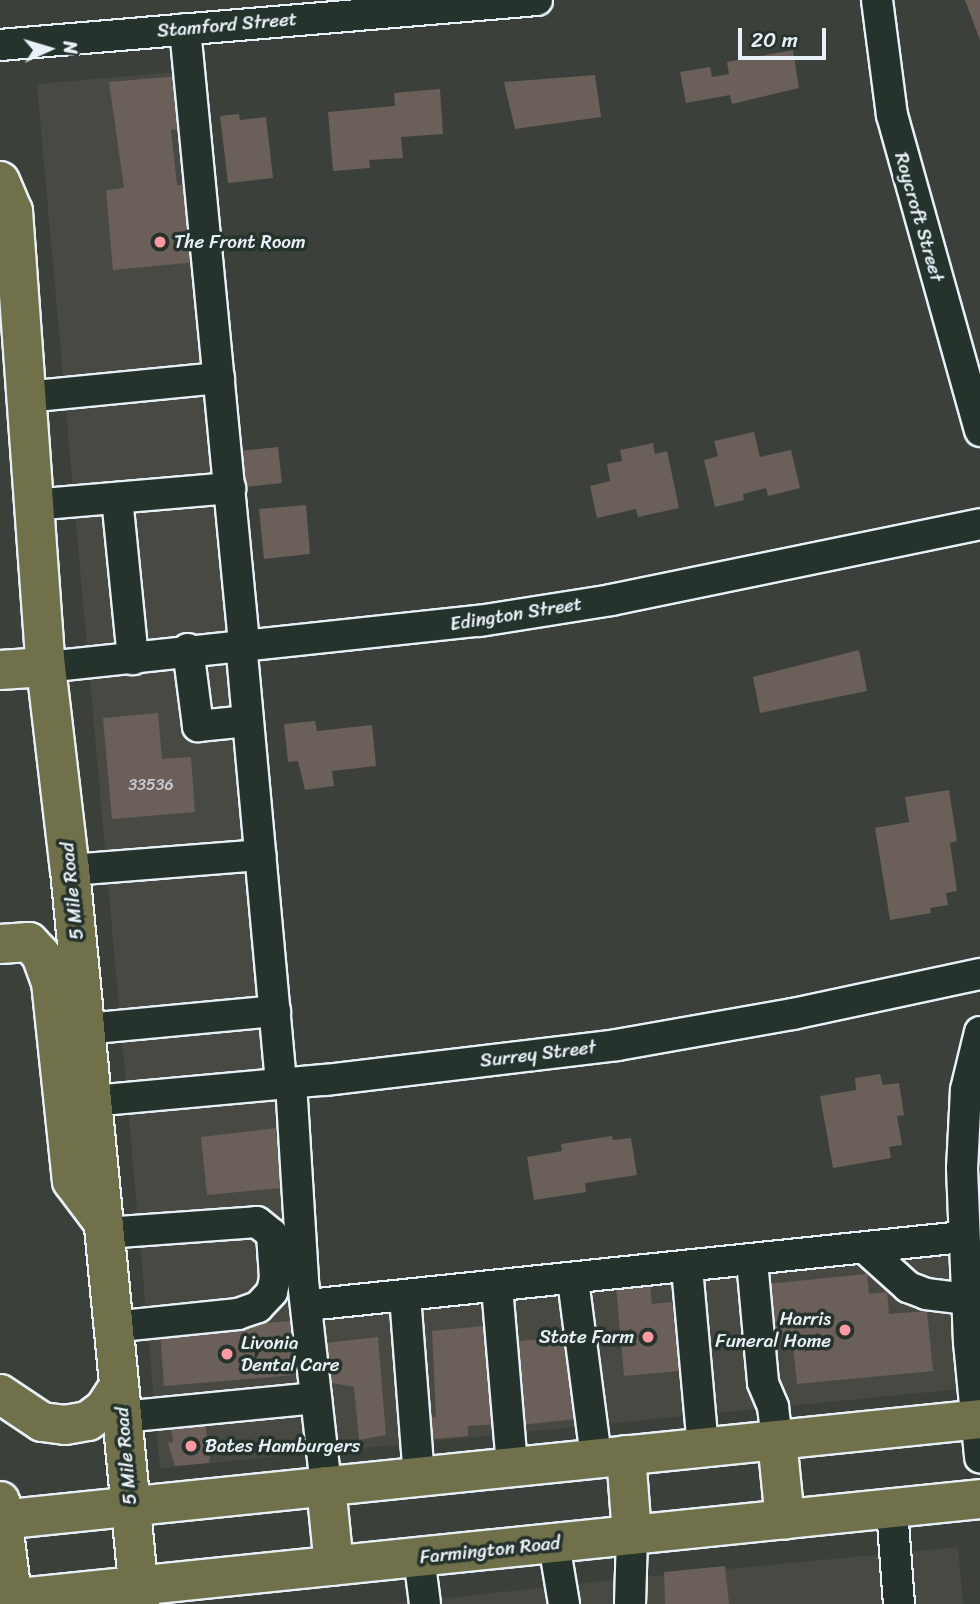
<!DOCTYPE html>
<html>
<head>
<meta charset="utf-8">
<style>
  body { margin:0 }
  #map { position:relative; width:980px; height:1604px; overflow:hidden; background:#3b403a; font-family:Sriracha,sans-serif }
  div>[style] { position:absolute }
  .built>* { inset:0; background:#494944 }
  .building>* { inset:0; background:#6b5f5a }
  .roads { filter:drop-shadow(2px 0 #e8f1f8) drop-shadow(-2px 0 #e8f1f8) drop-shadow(0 2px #e8f1f8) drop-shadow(0 -2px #e8f1f8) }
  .minor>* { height:30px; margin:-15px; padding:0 15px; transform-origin:15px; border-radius:15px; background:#26332d }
  .major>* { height:38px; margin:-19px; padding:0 19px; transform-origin:19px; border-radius:19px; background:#70704a }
  .dots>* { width:19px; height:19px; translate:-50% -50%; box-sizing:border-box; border:4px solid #26332d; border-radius:50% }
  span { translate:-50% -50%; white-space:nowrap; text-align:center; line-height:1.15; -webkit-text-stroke:7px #26332d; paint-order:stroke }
  .number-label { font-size:16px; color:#c9ccd0 }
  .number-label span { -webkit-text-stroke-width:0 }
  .street-label { font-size:19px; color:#e8f1f8 }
  .poi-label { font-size:19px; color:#e8f1f8 }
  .left { translate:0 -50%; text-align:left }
  .right { translate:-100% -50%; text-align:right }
  .north { position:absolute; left:14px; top:14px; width:70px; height:70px; -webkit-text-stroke:5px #26332d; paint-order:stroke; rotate:86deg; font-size:19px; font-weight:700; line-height:28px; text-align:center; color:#e8f1f8 }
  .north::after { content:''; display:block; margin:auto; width:24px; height:32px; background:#e8f1f8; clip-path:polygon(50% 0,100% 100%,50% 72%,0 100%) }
  .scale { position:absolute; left:738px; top:28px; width:88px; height:32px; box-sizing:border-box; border:4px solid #e8f1f8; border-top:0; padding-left:9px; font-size:21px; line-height:24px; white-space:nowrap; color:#e8f1f8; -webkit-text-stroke:5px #26332d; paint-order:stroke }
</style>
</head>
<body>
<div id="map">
  <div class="built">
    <i style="clip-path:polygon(189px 71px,308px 1304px,980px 1237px,980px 1387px,160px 1468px,37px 84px)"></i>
    <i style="clip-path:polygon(958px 1547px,963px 1604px,393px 1604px,603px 1581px)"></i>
  </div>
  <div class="building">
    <i style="clip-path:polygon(965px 0,980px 0,980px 40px)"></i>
    <i style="clip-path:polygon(793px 50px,799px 88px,732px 104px,730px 95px,686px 103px,680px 72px,710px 67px,712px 77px,729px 74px,727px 62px)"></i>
    <i style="clip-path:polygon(595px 75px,601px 117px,515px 129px,504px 82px)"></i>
    <i style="clip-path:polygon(180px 76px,185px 128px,171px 130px,177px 185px,190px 184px,197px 262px,113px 270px,106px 190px,124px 188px,109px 82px)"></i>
    <i style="clip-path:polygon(440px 89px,443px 134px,401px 137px,403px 158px,369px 160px,370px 168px,333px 171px,328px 112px,395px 106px,394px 93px)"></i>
    <i style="clip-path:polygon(239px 114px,240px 120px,266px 117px,273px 178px,228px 183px,220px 116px)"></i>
    <i style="clip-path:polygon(754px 432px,760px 457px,791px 450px,800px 488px,768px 496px,766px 488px,743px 494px,744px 500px,715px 507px,704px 460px,718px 456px,714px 441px)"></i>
    <i style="clip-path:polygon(653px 443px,655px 454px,667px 451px,679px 508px,638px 517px,636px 509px,597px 518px,590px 486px,610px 481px,607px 464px,622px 461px,620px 450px)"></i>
    <i style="clip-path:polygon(278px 447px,282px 483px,244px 487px,240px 451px)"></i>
    <i style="clip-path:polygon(306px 505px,310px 554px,264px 559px,259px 509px)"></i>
    <i style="clip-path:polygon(859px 650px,867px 691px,760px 713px,753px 677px)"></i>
    <i style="clip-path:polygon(158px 713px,162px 759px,191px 757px,195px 812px,112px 819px,103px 718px)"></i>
    <i style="clip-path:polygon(315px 721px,317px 731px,372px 725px,376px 766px,332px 771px,334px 786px,305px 790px,298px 761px,288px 762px,284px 724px)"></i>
    <i style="clip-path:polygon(949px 790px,957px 841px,950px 843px,957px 891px,946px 893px,948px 905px,930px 908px,931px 913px,890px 920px,875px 828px,909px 822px,905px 797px)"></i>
    <i style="clip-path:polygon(880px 1074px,883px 1085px,899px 1083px,904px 1115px,897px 1116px,902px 1145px,889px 1147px,891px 1158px,833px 1168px,820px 1096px,856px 1090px,855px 1078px)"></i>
    <i style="clip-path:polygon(276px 1128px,281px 1188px,207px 1195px,201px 1137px)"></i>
    <i style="clip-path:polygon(612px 1136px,613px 1140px,631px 1138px,637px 1175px,585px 1183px,586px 1192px,534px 1200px,527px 1157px,562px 1151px,561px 1144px)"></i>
    <i style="clip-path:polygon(867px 1274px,869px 1294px,887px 1292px,889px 1314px,927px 1311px,933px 1371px,797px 1384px,793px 1345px,763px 1348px,757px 1285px)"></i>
    <i style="clip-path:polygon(650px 1283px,652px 1304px,672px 1302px,679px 1371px,624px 1376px,616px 1286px)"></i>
    <i style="clip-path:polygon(290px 1321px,295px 1375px,164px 1386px,160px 1332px)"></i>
    <i style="clip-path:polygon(484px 1326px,498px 1424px,468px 1426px,468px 1436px,433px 1439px,431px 1418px,436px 1417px,432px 1331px)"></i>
    <i style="clip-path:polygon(567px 1336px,576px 1419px,520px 1425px,511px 1342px)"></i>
    <i style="clip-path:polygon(378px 1337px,386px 1435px,359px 1440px,354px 1387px,328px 1382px,325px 1343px)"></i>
    <i style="clip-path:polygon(205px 1423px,207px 1436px,213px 1435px,209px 1463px,175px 1466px,168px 1443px,173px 1442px,171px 1426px)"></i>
    <i style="clip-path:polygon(725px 1566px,729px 1604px,665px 1604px,664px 1572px)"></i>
  </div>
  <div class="roads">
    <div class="minor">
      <i style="left:877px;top:0;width:116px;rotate:82.6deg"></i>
      <i style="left:892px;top:115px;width:328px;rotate:74.4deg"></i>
      <i style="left:185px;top:29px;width:617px;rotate:84.51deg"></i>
      <i style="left:0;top:45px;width:539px;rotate:-4.79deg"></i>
      <i style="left:25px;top:397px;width:195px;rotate:-5.6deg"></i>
      <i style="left:117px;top:498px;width:162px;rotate:84.3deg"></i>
      <i style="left:32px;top:505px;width:199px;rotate:-4.9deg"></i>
      <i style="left:241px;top:643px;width:443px;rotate:84.8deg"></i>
      <i style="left:188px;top:649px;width:78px;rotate:82.6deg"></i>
      <i style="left:198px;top:726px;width:50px;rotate:-5.7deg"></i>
      <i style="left:46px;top:667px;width:435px;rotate:-6.1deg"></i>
      <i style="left:479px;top:621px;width:134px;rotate:-9deg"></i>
      <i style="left:611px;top:600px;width:377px;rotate:-11.6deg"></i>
      <i style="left:70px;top:870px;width:191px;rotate:-4.5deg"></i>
      <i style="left:85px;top:1029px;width:191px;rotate:-5.4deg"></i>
      <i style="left:980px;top:1032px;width:60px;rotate:103.6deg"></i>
      <i style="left:966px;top:1090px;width:78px;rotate:92.9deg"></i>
      <i style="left:962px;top:1168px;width:174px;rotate:87.7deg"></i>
      <i style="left:969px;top:1342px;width:116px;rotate:84.5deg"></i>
      <i style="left:291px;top:1083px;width:198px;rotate:86.5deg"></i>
      <i style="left:303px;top:1281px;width:206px;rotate:83.6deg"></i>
      <i style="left:92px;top:1101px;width:234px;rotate:-5.2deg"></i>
      <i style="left:325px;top:1080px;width:294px;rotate:-6.8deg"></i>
      <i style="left:617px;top:1045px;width:179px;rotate:-10deg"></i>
      <i style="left:793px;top:1014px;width:191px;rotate:-12.1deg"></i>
      <i style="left:105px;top:1233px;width:152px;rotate:-4.1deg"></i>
      <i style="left:257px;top:1222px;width:19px;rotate:39deg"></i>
      <i style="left:272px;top:1234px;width:44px;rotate:86.1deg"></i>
      <i style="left:275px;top:1278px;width:14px;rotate:102deg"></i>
      <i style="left:272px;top:1292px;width:21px;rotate:133deg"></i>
      <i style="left:258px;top:1307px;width:21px;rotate:161deg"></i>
      <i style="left:238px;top:1314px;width:126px;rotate:174.1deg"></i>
      <i style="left:866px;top:1249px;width:57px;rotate:42.1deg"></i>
      <i style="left:908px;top:1287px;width:19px;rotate:21deg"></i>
      <i style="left:926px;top:1294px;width:41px;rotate:7deg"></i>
      <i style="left:752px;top:1261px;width:122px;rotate:84.8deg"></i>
      <i style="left:763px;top:1383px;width:26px;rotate:67deg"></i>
      <i style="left:773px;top:1407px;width:33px;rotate:83deg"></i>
      <i style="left:687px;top:1268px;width:180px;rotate:84.9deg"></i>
      <i style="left:573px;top:1280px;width:179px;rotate:82.6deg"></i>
      <i style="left:497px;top:1287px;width:181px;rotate:85.2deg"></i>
      <i style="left:405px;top:1296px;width:181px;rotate:85.6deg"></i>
      <i style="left:308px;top:1305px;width:659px;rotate:-5.93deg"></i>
      <i style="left:122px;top:1417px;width:195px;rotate:-5.6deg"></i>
      <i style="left:892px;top:1509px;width:95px;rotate:85.8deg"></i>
      <i style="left:554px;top:1544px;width:61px;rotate:80.5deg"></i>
      <i style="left:419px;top:1557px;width:47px;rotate:82.7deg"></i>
      <i style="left:630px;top:1604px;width:69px;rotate:-88.3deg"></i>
    </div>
    <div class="major">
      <i style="left:0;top:181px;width:33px;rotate:67deg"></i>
      <i style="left:13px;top:211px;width:457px;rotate:85.9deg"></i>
      <i style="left:46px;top:667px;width:204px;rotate:83.3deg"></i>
      <i style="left:70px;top:870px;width:737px;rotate:84.55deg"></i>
      <i style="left:0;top:670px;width:46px;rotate:-3.7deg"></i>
      <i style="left:0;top:944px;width:29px;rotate:-4deg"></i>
      <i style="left:29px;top:942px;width:18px;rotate:47deg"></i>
      <i style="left:41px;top:955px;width:29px;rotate:70deg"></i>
      <i style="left:51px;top:982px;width:200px;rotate:84deg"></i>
      <i style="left:72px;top:1181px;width:46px;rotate:52.9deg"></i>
      <i style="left:0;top:1394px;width:50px;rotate:33.7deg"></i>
      <i style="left:42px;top:1422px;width:23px;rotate:7deg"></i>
      <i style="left:65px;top:1425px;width:23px;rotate:-10deg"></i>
      <i style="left:88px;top:1421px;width:20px;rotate:-37deg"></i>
      <i style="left:104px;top:1409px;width:27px;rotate:-57deg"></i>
      <i style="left:777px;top:1440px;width:80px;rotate:84.3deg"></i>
      <i style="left:626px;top:1455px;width:80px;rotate:85.7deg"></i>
      <i style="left:326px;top:1486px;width:80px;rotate:84.3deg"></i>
      <i style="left:0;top:1501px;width:104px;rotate:82.8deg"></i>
      <i style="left:0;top:1520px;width:985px;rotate:-5.88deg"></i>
      <i style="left:0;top:1600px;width:985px;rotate:-5.88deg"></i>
    </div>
  </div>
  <div class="dots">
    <i style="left:160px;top:242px;background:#ff9aa2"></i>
    <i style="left:845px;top:1330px;background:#ff9aa2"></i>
    <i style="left:648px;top:1337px;background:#ff9aa2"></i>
    <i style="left:227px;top:1354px;background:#ff9aa2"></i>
    <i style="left:191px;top:1446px;background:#ff9aa2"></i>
  </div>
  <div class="number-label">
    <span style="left:151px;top:785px">33536</span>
  </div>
  <div class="street-label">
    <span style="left:227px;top:25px;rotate:-5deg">Stamford Street</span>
    <span style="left:919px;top:217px;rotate:74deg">Roycroft Street</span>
    <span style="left:516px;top:614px;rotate:-9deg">Edington Street</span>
    <span style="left:72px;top:891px;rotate:-96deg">5 Mile Road</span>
    <span style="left:538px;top:1054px;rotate:-7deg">Surrey Street</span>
    <span style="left:126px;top:1456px;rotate:-95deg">5 Mile Road</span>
    <span style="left:490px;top:1550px;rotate:-6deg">Farmington Road</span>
  </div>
  <div class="poi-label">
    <span class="left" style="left:174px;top:242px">The Front Room</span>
    <span class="right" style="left:831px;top:1330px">Harris<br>Funeral Home</span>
    <span class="right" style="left:634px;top:1337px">State Farm</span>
    <span class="left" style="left:241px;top:1354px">Livonia<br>Dental Care</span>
    <span class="left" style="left:205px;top:1446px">Bates Hamburgers</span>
  </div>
  <div class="north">N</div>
  <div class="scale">20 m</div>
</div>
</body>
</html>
